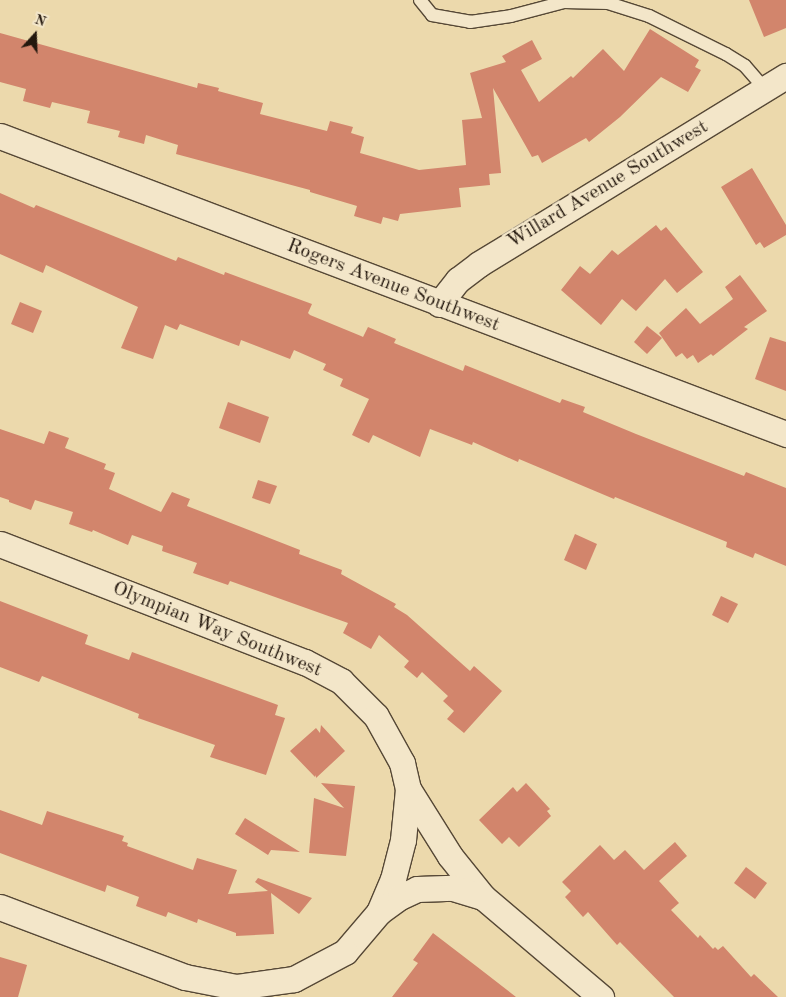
<!DOCTYPE html>
<html>
<head>
<meta charset="utf-8">
<style>
  body { margin:0 }
  #map { position:relative; width:786px; height:997px; overflow:hidden; background:#ecd9ac; font-family:"Old Standard TT",serif }
  div>[style] { position:absolute }
  .building>* { inset:0; background:#d2856c }
  .roads { filter:drop-shadow(1px 0 #564836) drop-shadow(-1px 0 #564836) drop-shadow(0 1px #564836) drop-shadow(0 -1px #564836) }
  .service>* { height:12px; margin:-6px; padding:0 6px; transform-origin:6px; border-radius:6px; background:#f3e6c9 }
  .minor>* { height:25px; margin:-12.5px; padding:0 12.5px; transform-origin:12.5px; border-radius:12.5px; background:#f3e6c9 }
  span { translate:-50% -50%; white-space:nowrap; text-align:center; line-height:1.15; -webkit-text-stroke:5px #f3e6c9; paint-order:stroke }
  .street-label { font-size:20px; color:#24180e }
  .north { position:absolute; left:10px; top:10px; width:50px; height:50px; -webkit-text-stroke:4px #f3e6c9; paint-order:stroke; rotate:20deg; font-size:14px; font-weight:700; line-height:20px; text-align:center; color:#24180e }
  .north::after { content:''; display:block; margin:auto; width:18px; height:22px; background:#24180e; clip-path:polygon(50% 0,100% 100%,50% 72%,0 100%) }
</style>
</head>
<body>
<div id="map">
  <div class="building">
    <i style="clip-path:polygon(749px 0,786px 0,786px 28px,764px 37px)"></i>
    <i style="clip-path:polygon(650px 29px,699px 60px,695px 67px,701px 70px,688px 92px,661px 77px,620px 117px,589px 142px,586px 138px,542px 163px,538px 155px,532px 157px,493px 88px,501px 173px,489px 174px,490px 185px,459px 188px,461px 207px,400px 214px,398px 221px,383px 217px,381px 224px,354px 216px,357px 206px,310px 192px,310px 190px,176px 154px,178px 145px,146px 135px,144px 144px,118px 137px,120px 131px,87px 123px,90px 111px,52px 102px,50px 108px,23px 101px,26px 89px,0 82px,0 33px,197px 88px,198px 83px,219px 88px,218px 91px,263px 103px,260px 114px,327px 131px,330px 121px,353px 127px,351px 133px,364px 137px,360px 153px,419px 170px,466px 165px,462px 120px,482px 118px,470px 73px,506px 62px,502px 56px,532px 40px,542px 59px,521px 70px,539px 102px,571px 76px,573px 78px,603px 49px,624px 71px)"></i>
    <i style="clip-path:polygon(752px 168px,786px 225px,786px 235px,764px 248px,760px 242px,756px 245px,721px 187px)"></i>
    <i style="clip-path:polygon(0 193px,34px 208px,36px 205px,176px 261px,178px 257px,224px 275px,225px 272px,312px 304px,308px 313px,310px 315px,361px 336px,363px 337px,368px 327px,396px 339px,394px 343px,463px 371px,465px 365px,560px 403px,562px 399px,585px 407px,583px 412px,636px 434px,744px 476px,746px 472px,786px 488px,786px 566px,755px 553px,753px 558px,726px 547px,727px 542px,615px 497px,614px 499px,519px 459px,518px 462px,473px 442px,472px 445px,430px 429px,420px 457px,373px 435px,369px 443px,352px 435px,369px 399px,340px 386px,343px 379px,323px 370px,326px 364px,294px 350px,290px 359px,241px 340px,239px 346px,180px 324px,177px 330px,165px 325px,153px 359px,121px 348px,138px 307px,46px 265px,43px 273px,0 254px)"></i>
    <i style="clip-path:polygon(656px 225px,661px 231px,666px 227px,703px 272px,677px 293px,665px 279px,636px 311px,622px 299px,601px 325px,561px 290px,580px 266px,590px 274px,612px 250px,618px 255px)"></i>
    <i style="clip-path:polygon(740px 275px,767px 311px,744px 327px,748px 329px,713px 356px,711px 354px,698px 363px,693px 355px,687px 359px,682px 353px,676px 357px,659px 333px,686px 308px,700px 324px,733px 299px,725px 287px)"></i>
    <i style="clip-path:polygon(20px 302px,42px 311px,33px 333px,11px 324px)"></i>
    <i style="clip-path:polygon(647px 326px,662px 338px,647px 354px,634px 342px)"></i>
    <i style="clip-path:polygon(770px 337px,786px 342px,786px 391px,755px 379px)"></i>
    <i style="clip-path:polygon(228px 402px,269px 417px,260px 443px,219px 428px)"></i>
    <i style="clip-path:polygon(0 429px,44px 444px,49px 431px,69px 438px,65px 448px,106px 464px,104px 469px,115px 473px,109px 489px,161px 512px,172px 492px,190px 499px,187px 506px,300px 550px,299px 554px,342px 570px,341px 574px,396px 604px,394px 607px,407px 615px,470px 671px,474px 666px,502px 691px,464px 733px,447px 719px,454px 711px,443px 701px,448px 696px,422px 672px,417px 678px,404px 667px,409px 661px,379px 635px,371px 649px,343px 633px,348px 623px,230px 581px,228px 585px,193px 573px,197px 563px,162px 551px,163px 546px,132px 535px,128px 545px,93px 530px,92px 532px,69px 524px,73px 512px,35px 500px,31px 510px,9px 502px,9px 500px,0 497px)"></i>
    <i style="clip-path:polygon(258px 480px,277px 486px,270px 504px,252px 498px)"></i>
    <i style="clip-path:polygon(575px 534px,597px 544px,586px 570px,564px 560px)"></i>
    <i style="clip-path:polygon(721px 596px,738px 604px,728px 623px,712px 615px)"></i>
    <i style="clip-path:polygon(0 601px,88px 635px,85px 644px,129px 660px,132px 652px,278px 705px,275px 715px,285px 718px,266px 775px,210px 757px,215px 745px,138px 718px,139px 714px,42px 676px,39px 682px,0 667px)"></i>
    <i style="clip-path:polygon(321px 725px,345px 751px,316px 778px,316px 775px,315px 777px,290px 751px,316px 728px,320px 733px)"></i>
    <i style="clip-path:polygon(321px 783px,355px 786px,346px 856px,309px 853px,314px 798px,344px 808px)"></i>
    <i style="clip-path:polygon(526px 783px,550px 809px,547px 811px,551px 816px,519px 847px,509px 837px,502px 844px,479px 820px,513px 787px,517px 792px)"></i>
    <i style="clip-path:polygon(0 810px,42px 825px,47px 811px,124px 836px,122px 841px,128px 843px,127px 846px,193px 870px,197px 858px,237px 870px,228px 894px,268px 891px,255px 882px,258px 878px,312px 898px,299px 914px,271px 893px,274px 934px,236px 936px,236px 933px,198px 919px,197px 923px,168px 912px,166px 917px,136px 906px,139px 897px,107px 885px,105px 892px,0 853px)"></i>
    <i style="clip-path:polygon(245px 818px,300px 852px,271px 850px,268px 855px,235px 834px)"></i>
    <i style="clip-path:polygon(675px 842px,687px 856px,659px 881px,679px 903px,671px 910px,698px 938px,700px 935px,713px 949px,715px 947px,718px 950px,723px 946px,751px 977px,754px 974px,778px 997px,674px 997px,620px 942px,617px 945px,588px 912px,583px 917px,565px 897px,571px 891px,562px 882px,600px 845px,614px 860px,625px 850px,644px 870px)"></i>
    <i style="clip-path:polygon(746px 867px,767px 883px,755px 899px,734px 883px)"></i>
    <i style="clip-path:polygon(433px 933px,480px 969px,516px 997px,392px 997px,418px 963px,413px 960px)"></i>
    <i style="clip-path:polygon(0 957px,27px 965px,18px 997px,0 997px)"></i>
  </div>
  <div class="roads">
    <div class="service">
      <i style="left:420px;top:0;width:19px;rotate:51deg"></i>
      <i style="left:432px;top:15px;width:39px;rotate:10deg"></i>
      <i style="left:470px;top:22px;width:41px;rotate:-8.3deg"></i>
      <i style="left:511px;top:16px;width:55px;rotate:-14.8deg"></i>
      <i style="left:564px;top:2px;width:44px;rotate:1.3deg"></i>
      <i style="left:608px;top:3px;width:43px;rotate:17.6deg"></i>
      <i style="left:649px;top:16px;width:86px;rotate:26.3deg"></i>
      <i style="left:726px;top:54px;width:22px;rotate:32deg"></i>
      <i style="left:745px;top:66px;width:30px;rotate:49deg"></i>
    </div>
    <div class="minor">
      <i style="left:0;top:136px;width:841px;rotate:20.76deg"></i>
      <i style="left:439px;top:304px;width:31px;rotate:-52deg"></i>
      <i style="left:458px;top:280px;width:26px;rotate:-37deg"></i>
      <i style="left:479px;top:264px;width:360px;rotate:-31.5deg"></i>
      <i style="left:0;top:544px;width:327px;rotate:21.2deg"></i>
      <i style="left:305px;top:662px;width:41px;rotate:27.8deg"></i>
      <i style="left:341px;top:681px;width:49px;rotate:45deg"></i>
      <i style="left:376px;top:716px;width:54px;rotate:61deg"></i>
      <i style="left:402px;top:763px;width:27px;rotate:77deg"></i>
      <i style="left:408px;top:789px;width:51px;rotate:95.6deg"></i>
      <i style="left:403px;top:840px;width:40px;rotate:104.4deg"></i>
      <i style="left:393px;top:879px;width:36px;rotate:113deg"></i>
      <i style="left:379px;top:912px;width:52px;rotate:130.4deg"></i>
      <i style="left:345px;top:952px;width:58px;rotate:152.1deg"></i>
      <i style="left:294px;top:979px;width:59px;rotate:172.1deg"></i>
      <i style="left:236px;top:987px;width:52px;rotate:-168.9deg"></i>
      <i style="left:185px;top:977px;width:198px;rotate:-159.3deg"></i>
      <i style="left:408px;top:789px;width:79px;rotate:57.9deg"></i>
      <i style="left:450px;top:856px;width:53px;rotate:51.2deg"></i>
      <i style="left:483px;top:897px;width:155px;rotate:40.3deg"></i>
      <i style="left:379px;top:912px;width:26px;rotate:-36deg"></i>
      <i style="left:400px;top:897px;width:19px;rotate:-25deg"></i>
      <i style="left:417px;top:889px;width:36px;rotate:-2deg"></i>
      <i style="left:453px;top:888px;width:31px;rotate:17deg"></i>
    </div>
  </div>
  <div class="street-label">
    <span style="left:608px;top:185px;rotate:-31deg">Willard Avenue Southwest</span>
    <span style="left:393px;top:286px;rotate:21deg">Rogers Avenue Southwest</span>
    <span style="left:217px;top:630px;rotate:22deg">Olympian Way Southwest</span>
  </div>
  <div class="north">N</div>
</div>
</body>
</html>
